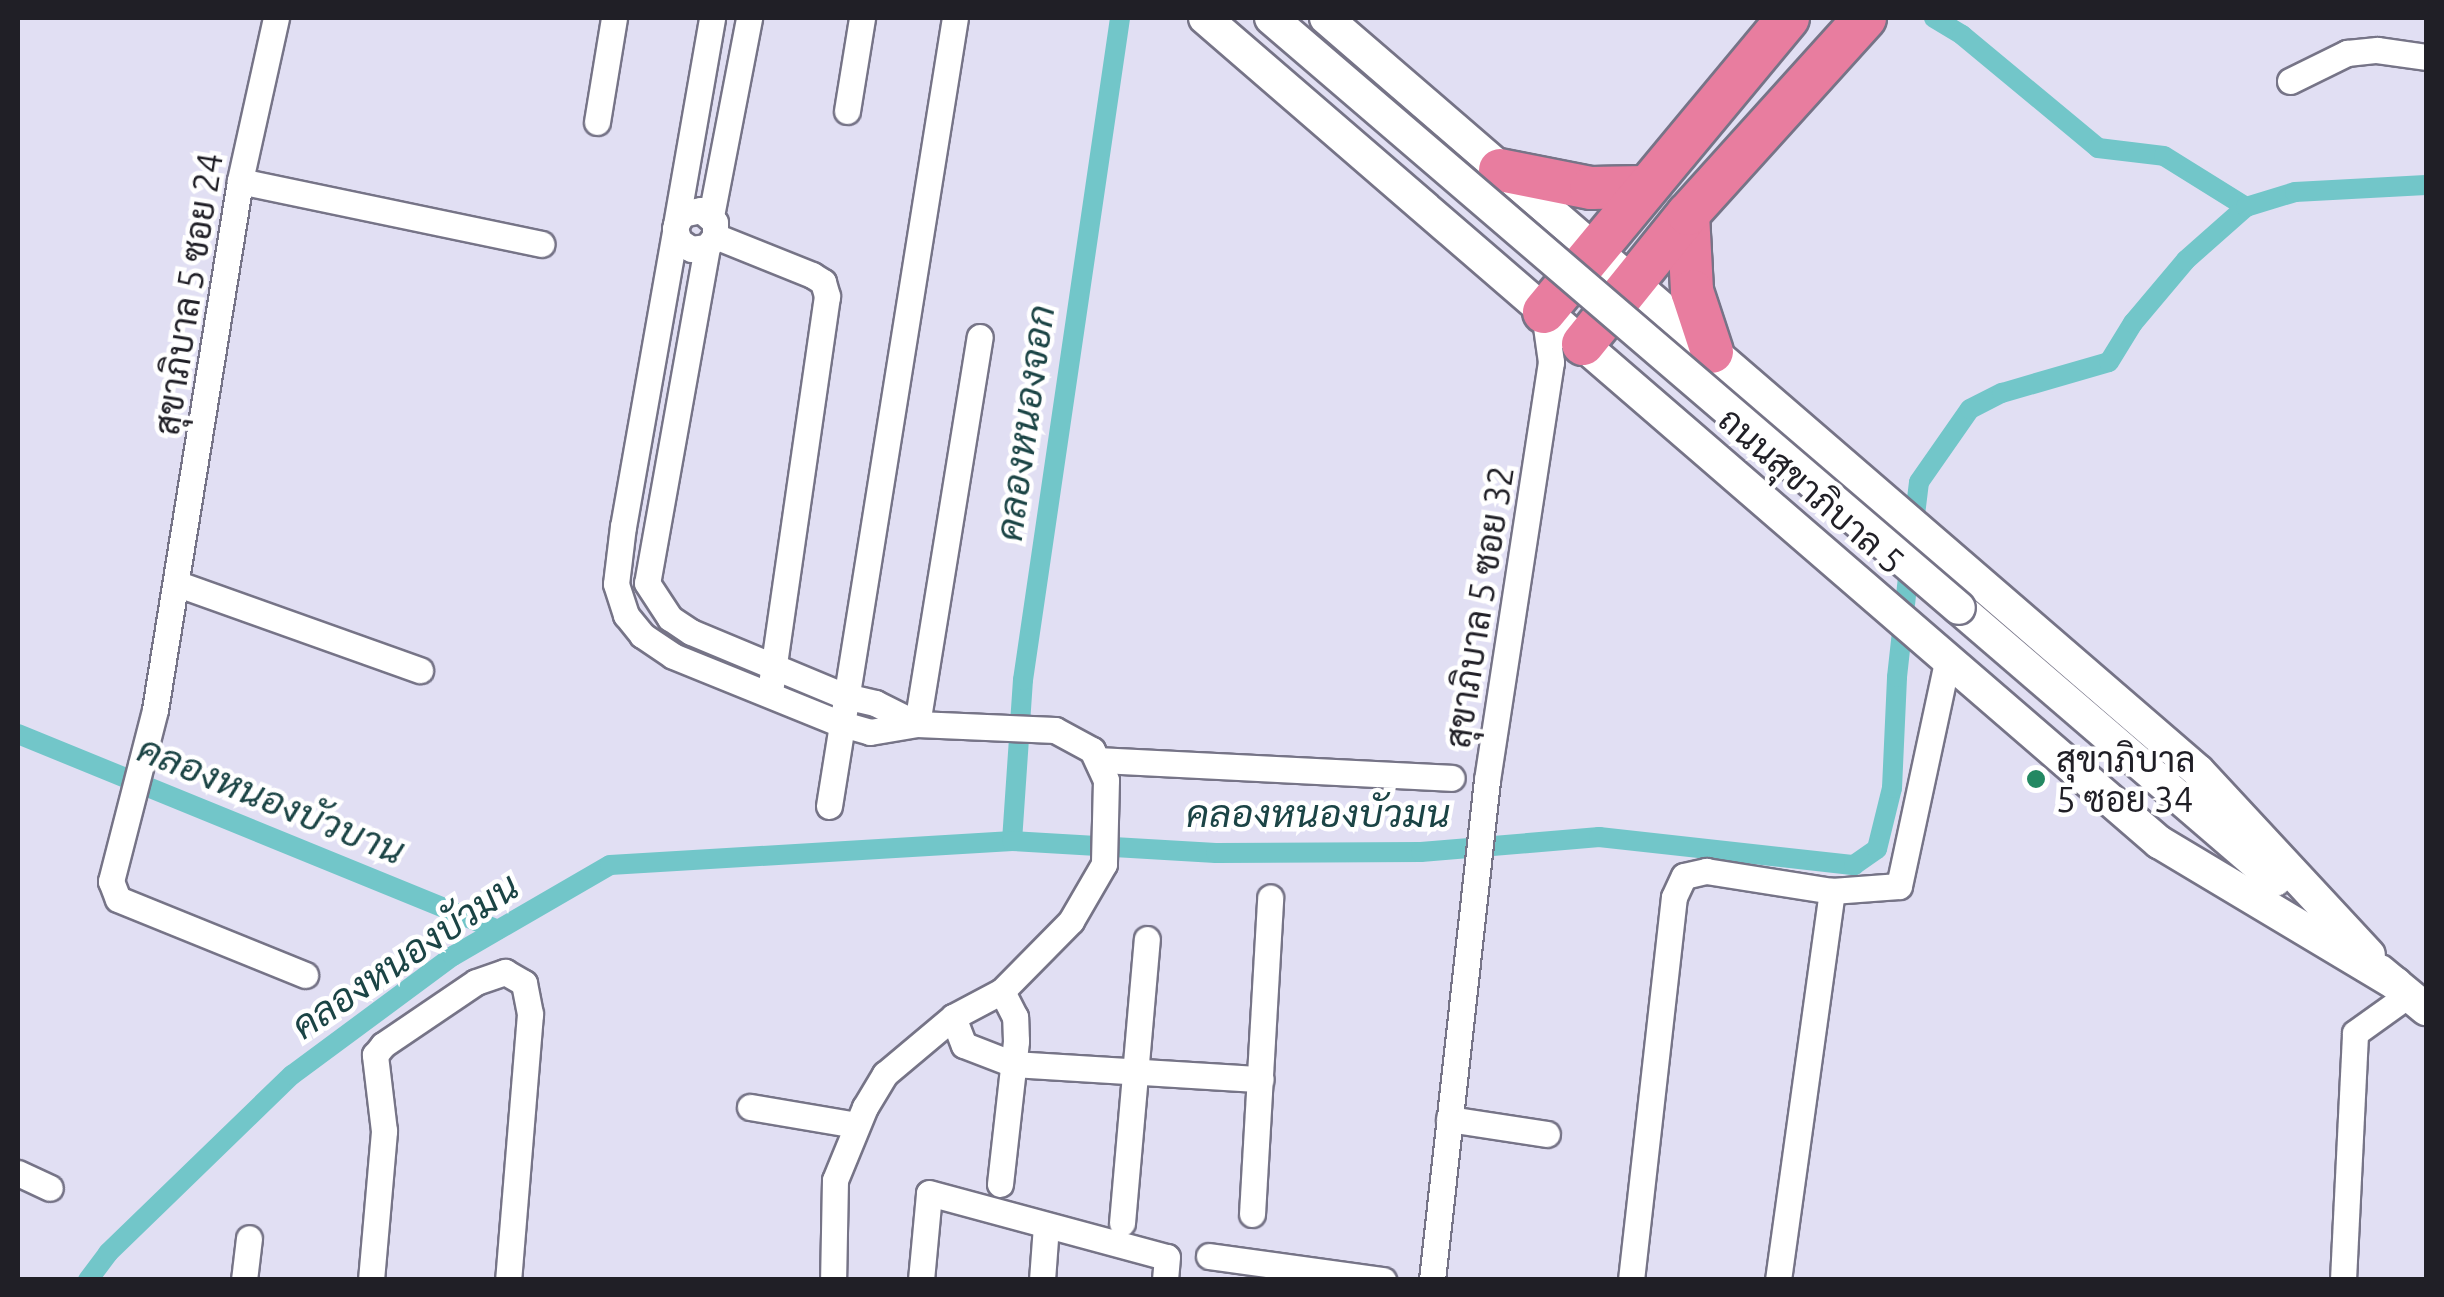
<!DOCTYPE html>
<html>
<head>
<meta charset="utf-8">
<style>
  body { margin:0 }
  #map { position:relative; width:2444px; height:1297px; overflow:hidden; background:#e1dff3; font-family:Ubuntu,Sarabun,sans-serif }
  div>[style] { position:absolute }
  .canal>* { height:20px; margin:-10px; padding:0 10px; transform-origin:10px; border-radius:10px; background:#72c6c9 }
  .roads { filter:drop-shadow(2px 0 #767487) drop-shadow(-2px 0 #767487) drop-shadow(0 2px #767487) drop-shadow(0 -2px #767487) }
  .minor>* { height:25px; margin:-12.5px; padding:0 12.5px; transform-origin:12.5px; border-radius:12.5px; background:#fff }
  .secondary>* { height:32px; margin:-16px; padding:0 16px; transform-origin:16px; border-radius:16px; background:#fff }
  .motorway>* { height:42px; margin:-21px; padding:0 21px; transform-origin:21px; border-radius:21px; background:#e87d9f }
  .bridges { filter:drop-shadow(2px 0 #767487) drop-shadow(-2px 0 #767487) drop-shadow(0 2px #767487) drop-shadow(0 -2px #767487) }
  .secondary-bridge>* { height:32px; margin:-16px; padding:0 16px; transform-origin:16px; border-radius:16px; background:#fff }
  .dots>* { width:28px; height:28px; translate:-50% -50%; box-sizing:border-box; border:5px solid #fff; border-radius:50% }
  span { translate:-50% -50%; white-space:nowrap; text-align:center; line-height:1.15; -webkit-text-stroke:9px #fff; paint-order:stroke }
  .street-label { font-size:35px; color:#201f26 }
  .poi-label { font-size:35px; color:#201f26 }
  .left { translate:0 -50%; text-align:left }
  .water-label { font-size:38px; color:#1b4445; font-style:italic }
  .frame { position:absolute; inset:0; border:20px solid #201f26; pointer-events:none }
</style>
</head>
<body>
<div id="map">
  <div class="canal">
    <i style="left:1934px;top:18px;width:33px;rotate:31deg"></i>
    <i style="left:1962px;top:35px;width:177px;rotate:39.7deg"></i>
    <i style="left:2098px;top:148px;width:66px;rotate:6.9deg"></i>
    <i style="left:2164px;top:156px;width:97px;rotate:31.9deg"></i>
    <i style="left:1913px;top:531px;width:49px;rotate:-83deg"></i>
    <i style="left:1919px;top:482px;width:89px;rotate:-55.1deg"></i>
    <i style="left:1970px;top:409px;width:36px;rotate:-27deg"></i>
    <i style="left:2002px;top:393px;width:111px;rotate:-16.2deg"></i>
    <i style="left:2109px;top:362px;width:46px;rotate:-58.4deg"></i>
    <i style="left:2133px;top:323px;width:82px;rotate:-49.9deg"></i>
    <i style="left:2186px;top:260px;width:80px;rotate:-41.5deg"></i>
    <i style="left:2246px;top:207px;width:51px;rotate:-17deg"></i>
    <i style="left:2295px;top:192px;width:131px;rotate:-3.1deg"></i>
    <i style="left:18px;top:734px;width:518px;rotate:22.21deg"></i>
    <i style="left:1012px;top:841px;width:161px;rotate:-86.1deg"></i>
    <i style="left:1023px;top:680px;width:669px;rotate:-81.66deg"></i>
    <i style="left:88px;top:1280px;width:34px;rotate:-53deg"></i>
    <i style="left:108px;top:1253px;width:256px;rotate:-44.1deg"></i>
    <i style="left:292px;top:1075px;width:200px;rotate:-36.5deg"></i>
    <i style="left:453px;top:956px;width:181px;rotate:-30.1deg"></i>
    <i style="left:610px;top:865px;width:403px;rotate:-3.4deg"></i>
    <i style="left:1012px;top:841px;width:204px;rotate:3.4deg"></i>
    <i style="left:1216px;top:853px;width:205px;rotate:-0.3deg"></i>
    <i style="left:1421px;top:852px;width:179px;rotate:-4.8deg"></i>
    <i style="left:1599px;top:837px;width:257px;rotate:6.3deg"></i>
    <i style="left:1854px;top:865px;width:28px;rotate:-35deg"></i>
    <i style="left:1877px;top:849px;width:63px;rotate:-76.2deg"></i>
    <i style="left:1892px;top:788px;width:111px;rotate:-87.4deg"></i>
    <i style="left:1897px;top:677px;width:118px;rotate:-83.7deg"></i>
  </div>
  <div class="roads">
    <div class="minor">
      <i style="left:276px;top:18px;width:167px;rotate:102.5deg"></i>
      <i style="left:240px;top:181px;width:536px;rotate:99.13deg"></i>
      <i style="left:155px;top:710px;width:177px;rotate:104.4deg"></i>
      <i style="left:111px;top:881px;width:19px;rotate:69deg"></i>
      <i style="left:118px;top:899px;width:202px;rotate:22.1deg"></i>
      <i style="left:2290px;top:81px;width:64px;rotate:-26.2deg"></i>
      <i style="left:2347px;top:53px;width:30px;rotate:-6deg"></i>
      <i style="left:2377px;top:50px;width:49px;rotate:8.1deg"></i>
      <i style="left:847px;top:111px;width:94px;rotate:-80.8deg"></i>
      <i style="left:597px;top:122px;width:105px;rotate:-80.7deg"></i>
      <i style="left:240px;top:181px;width:308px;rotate:11.8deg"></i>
      <i style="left:711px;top:216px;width:202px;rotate:-79.1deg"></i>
      <i style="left:676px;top:225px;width:13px;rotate:-61deg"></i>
      <i style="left:682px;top:214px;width:19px;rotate:-12deg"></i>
      <i style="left:701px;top:210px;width:18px;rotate:41deg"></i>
      <i style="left:715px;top:222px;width:14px;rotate:90deg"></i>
      <i style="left:715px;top:236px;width:14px;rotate:126deg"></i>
      <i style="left:707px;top:247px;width:16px;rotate:173deg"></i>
      <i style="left:691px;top:249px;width:14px;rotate:-146deg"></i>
      <i style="left:679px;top:241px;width:13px;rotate:-108deg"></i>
      <i style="left:675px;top:229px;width:4px;rotate:-76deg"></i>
      <i style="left:676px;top:225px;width:210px;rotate:-80.1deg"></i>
      <i style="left:675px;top:232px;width:299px;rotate:100deg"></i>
      <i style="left:623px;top:526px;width:58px;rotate:96.9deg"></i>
      <i style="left:616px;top:584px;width:33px;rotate:72deg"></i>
      <i style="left:626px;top:615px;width:26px;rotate:51deg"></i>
      <i style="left:642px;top:635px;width:37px;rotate:34deg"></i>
      <i style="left:673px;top:656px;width:179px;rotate:22deg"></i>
      <i style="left:839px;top:723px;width:32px;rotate:16deg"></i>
      <i style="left:870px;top:732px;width:48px;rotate:-9.7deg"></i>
      <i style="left:917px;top:724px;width:138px;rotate:2.5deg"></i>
      <i style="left:1055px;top:730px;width:42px;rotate:28.4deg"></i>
      <i style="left:1092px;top:750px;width:33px;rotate:65deg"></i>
      <i style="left:1106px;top:780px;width:84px;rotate:91.4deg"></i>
      <i style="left:1104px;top:864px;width:66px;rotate:120.1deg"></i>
      <i style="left:1071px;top:921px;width:98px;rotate:134.6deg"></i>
      <i style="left:1002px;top:991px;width:55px;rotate:152deg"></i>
      <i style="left:953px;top:1017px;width:89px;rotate:140deg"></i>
      <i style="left:885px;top:1074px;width:39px;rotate:121deg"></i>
      <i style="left:865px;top:1107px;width:79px;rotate:112.3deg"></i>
      <i style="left:835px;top:1180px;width:100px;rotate:91.1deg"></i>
      <i style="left:715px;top:236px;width:105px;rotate:21.9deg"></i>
      <i style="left:812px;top:275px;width:13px;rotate:32deg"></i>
      <i style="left:823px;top:282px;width:15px;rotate:74deg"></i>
      <i style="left:827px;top:296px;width:393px;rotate:98.2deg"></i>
      <i style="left:707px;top:247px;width:341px;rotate:100.1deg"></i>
      <i style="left:647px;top:583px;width:42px;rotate:56.7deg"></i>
      <i style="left:670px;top:618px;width:25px;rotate:34deg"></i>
      <i style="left:691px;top:632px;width:167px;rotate:22.6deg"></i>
      <i style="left:845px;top:696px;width:31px;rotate:13deg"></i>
      <i style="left:875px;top:703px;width:47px;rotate:26.6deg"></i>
      <i style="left:178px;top:584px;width:257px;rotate:19.6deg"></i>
      <i style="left:917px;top:724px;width:392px;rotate:-80.8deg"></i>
      <i style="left:1099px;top:760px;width:353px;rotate:2.9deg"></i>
      <i style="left:829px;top:806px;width:798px;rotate:-80.92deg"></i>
      <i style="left:953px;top:1017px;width:30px;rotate:69deg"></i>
      <i style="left:964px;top:1045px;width:53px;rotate:21.2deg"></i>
      <i style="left:1013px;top:1064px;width:248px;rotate:3.5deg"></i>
      <i style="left:750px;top:1107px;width:108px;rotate:9.6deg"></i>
      <i style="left:1449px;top:1119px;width:99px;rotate:8.7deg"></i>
      <i style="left:18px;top:1173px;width:35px;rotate:25deg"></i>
      <i style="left:1000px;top:1184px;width:144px;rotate:-83.6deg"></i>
      <i style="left:1016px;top:1041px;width:24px;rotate:-92deg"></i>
      <i style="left:1015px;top:1017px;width:29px;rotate:-117deg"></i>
      <i style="left:1252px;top:1214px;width:317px;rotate:-86.7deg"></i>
      <i style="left:1122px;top:1223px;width:285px;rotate:-85deg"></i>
      <i style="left:1209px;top:1256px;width:176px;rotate:7.9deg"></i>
      <i style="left:244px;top:1280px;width:42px;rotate:-83.2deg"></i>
      <i style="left:371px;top:1280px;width:150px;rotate:-85deg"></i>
      <i style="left:384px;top:1131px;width:77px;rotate:-96.8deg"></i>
      <i style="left:375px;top:1055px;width:13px;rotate:-51deg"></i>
      <i style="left:383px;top:1045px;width:112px;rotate:-34.1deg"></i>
      <i style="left:476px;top:982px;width:31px;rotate:-19deg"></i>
      <i style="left:505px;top:972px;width:22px;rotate:30deg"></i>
      <i style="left:524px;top:983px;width:32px;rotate:79deg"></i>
      <i style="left:530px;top:1014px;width:267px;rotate:94.7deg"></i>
      <i style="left:921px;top:1280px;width:87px;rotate:-84.7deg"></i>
      <i style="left:929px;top:1193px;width:246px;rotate:15.1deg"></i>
      <i style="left:1167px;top:1257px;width:23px;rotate:95deg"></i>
      <i style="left:1042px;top:1280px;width:55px;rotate:-85.8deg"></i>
      <i style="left:1432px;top:1280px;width:503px;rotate:-83.72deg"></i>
      <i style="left:1487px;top:780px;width:423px;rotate:-81.3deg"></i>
      <i style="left:1551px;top:362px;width:50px;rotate:-98deg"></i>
      <i style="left:1631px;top:1280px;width:385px;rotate:-83.6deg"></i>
      <i style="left:1674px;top:897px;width:23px;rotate:-65deg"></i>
      <i style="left:1684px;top:876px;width:23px;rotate:-13deg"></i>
      <i style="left:1706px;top:871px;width:128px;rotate:9deg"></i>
      <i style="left:1832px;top:891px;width:67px;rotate:-4.3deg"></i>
      <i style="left:1899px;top:886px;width:233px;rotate:-77.9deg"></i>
      <i style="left:1778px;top:1280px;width:393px;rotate:-82.1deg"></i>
      <i style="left:2343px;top:1280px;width:247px;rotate:-87.2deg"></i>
      <i style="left:2355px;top:1033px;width:65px;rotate:-35.6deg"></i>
    </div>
    <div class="secondary">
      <i style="left:1205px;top:18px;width:1261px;rotate:40.82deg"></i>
      <i style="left:2159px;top:842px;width:276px;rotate:30.9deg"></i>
      <i style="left:1326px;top:18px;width:1152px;rotate:40.81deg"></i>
      <i style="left:2198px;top:771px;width:251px;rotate:47.1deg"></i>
      <i style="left:1959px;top:608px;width:417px;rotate:40.7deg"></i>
      <i style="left:2380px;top:971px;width:60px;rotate:39.6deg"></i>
    </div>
    <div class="motorway">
      <i style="left:1500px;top:170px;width:93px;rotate:11.2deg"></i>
      <i style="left:1591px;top:188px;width:53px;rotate:-1.1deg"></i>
      <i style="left:1688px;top:214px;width:77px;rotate:87deg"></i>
      <i style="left:1692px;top:291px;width:64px;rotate:71.8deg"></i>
      <i style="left:1544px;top:312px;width:382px;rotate:-50.3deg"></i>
      <i style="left:1583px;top:344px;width:167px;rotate:-51.1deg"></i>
      <i style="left:1688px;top:214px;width:264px;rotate:-47.9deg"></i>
    </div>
  </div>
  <div class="bridges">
    <div class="secondary-bridge">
      <i style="left:1271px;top:18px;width:906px;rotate:40.62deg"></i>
    </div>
  </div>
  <div class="dots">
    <i style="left:2036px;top:779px;background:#238862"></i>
  </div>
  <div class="street-label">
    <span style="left:188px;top:294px;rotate:-81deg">สุขาภิบาล 5 ซอย 24</span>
    <span style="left:1812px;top:490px;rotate:41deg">ถนนสุขาภิบาล 5</span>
    <span style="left:1479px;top:607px;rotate:-81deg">สุขาภิบาล 5 ซอย 32</span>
  </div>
  <div class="poi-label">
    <span class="left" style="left:2056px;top:779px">สุขาภิบาล<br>5 ซอย 34</span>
  </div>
  <div class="water-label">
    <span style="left:1025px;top:423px;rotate:-82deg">คลองหนองจอก</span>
    <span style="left:271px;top:800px;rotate:22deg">คลองหนองบัวบาน</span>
    <span style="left:1318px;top:814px">คลองหนองบัวมน</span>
    <span style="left:405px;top:956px;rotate:-34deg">คลองหนองบัวมน</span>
  </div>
  <div class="frame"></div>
</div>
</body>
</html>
